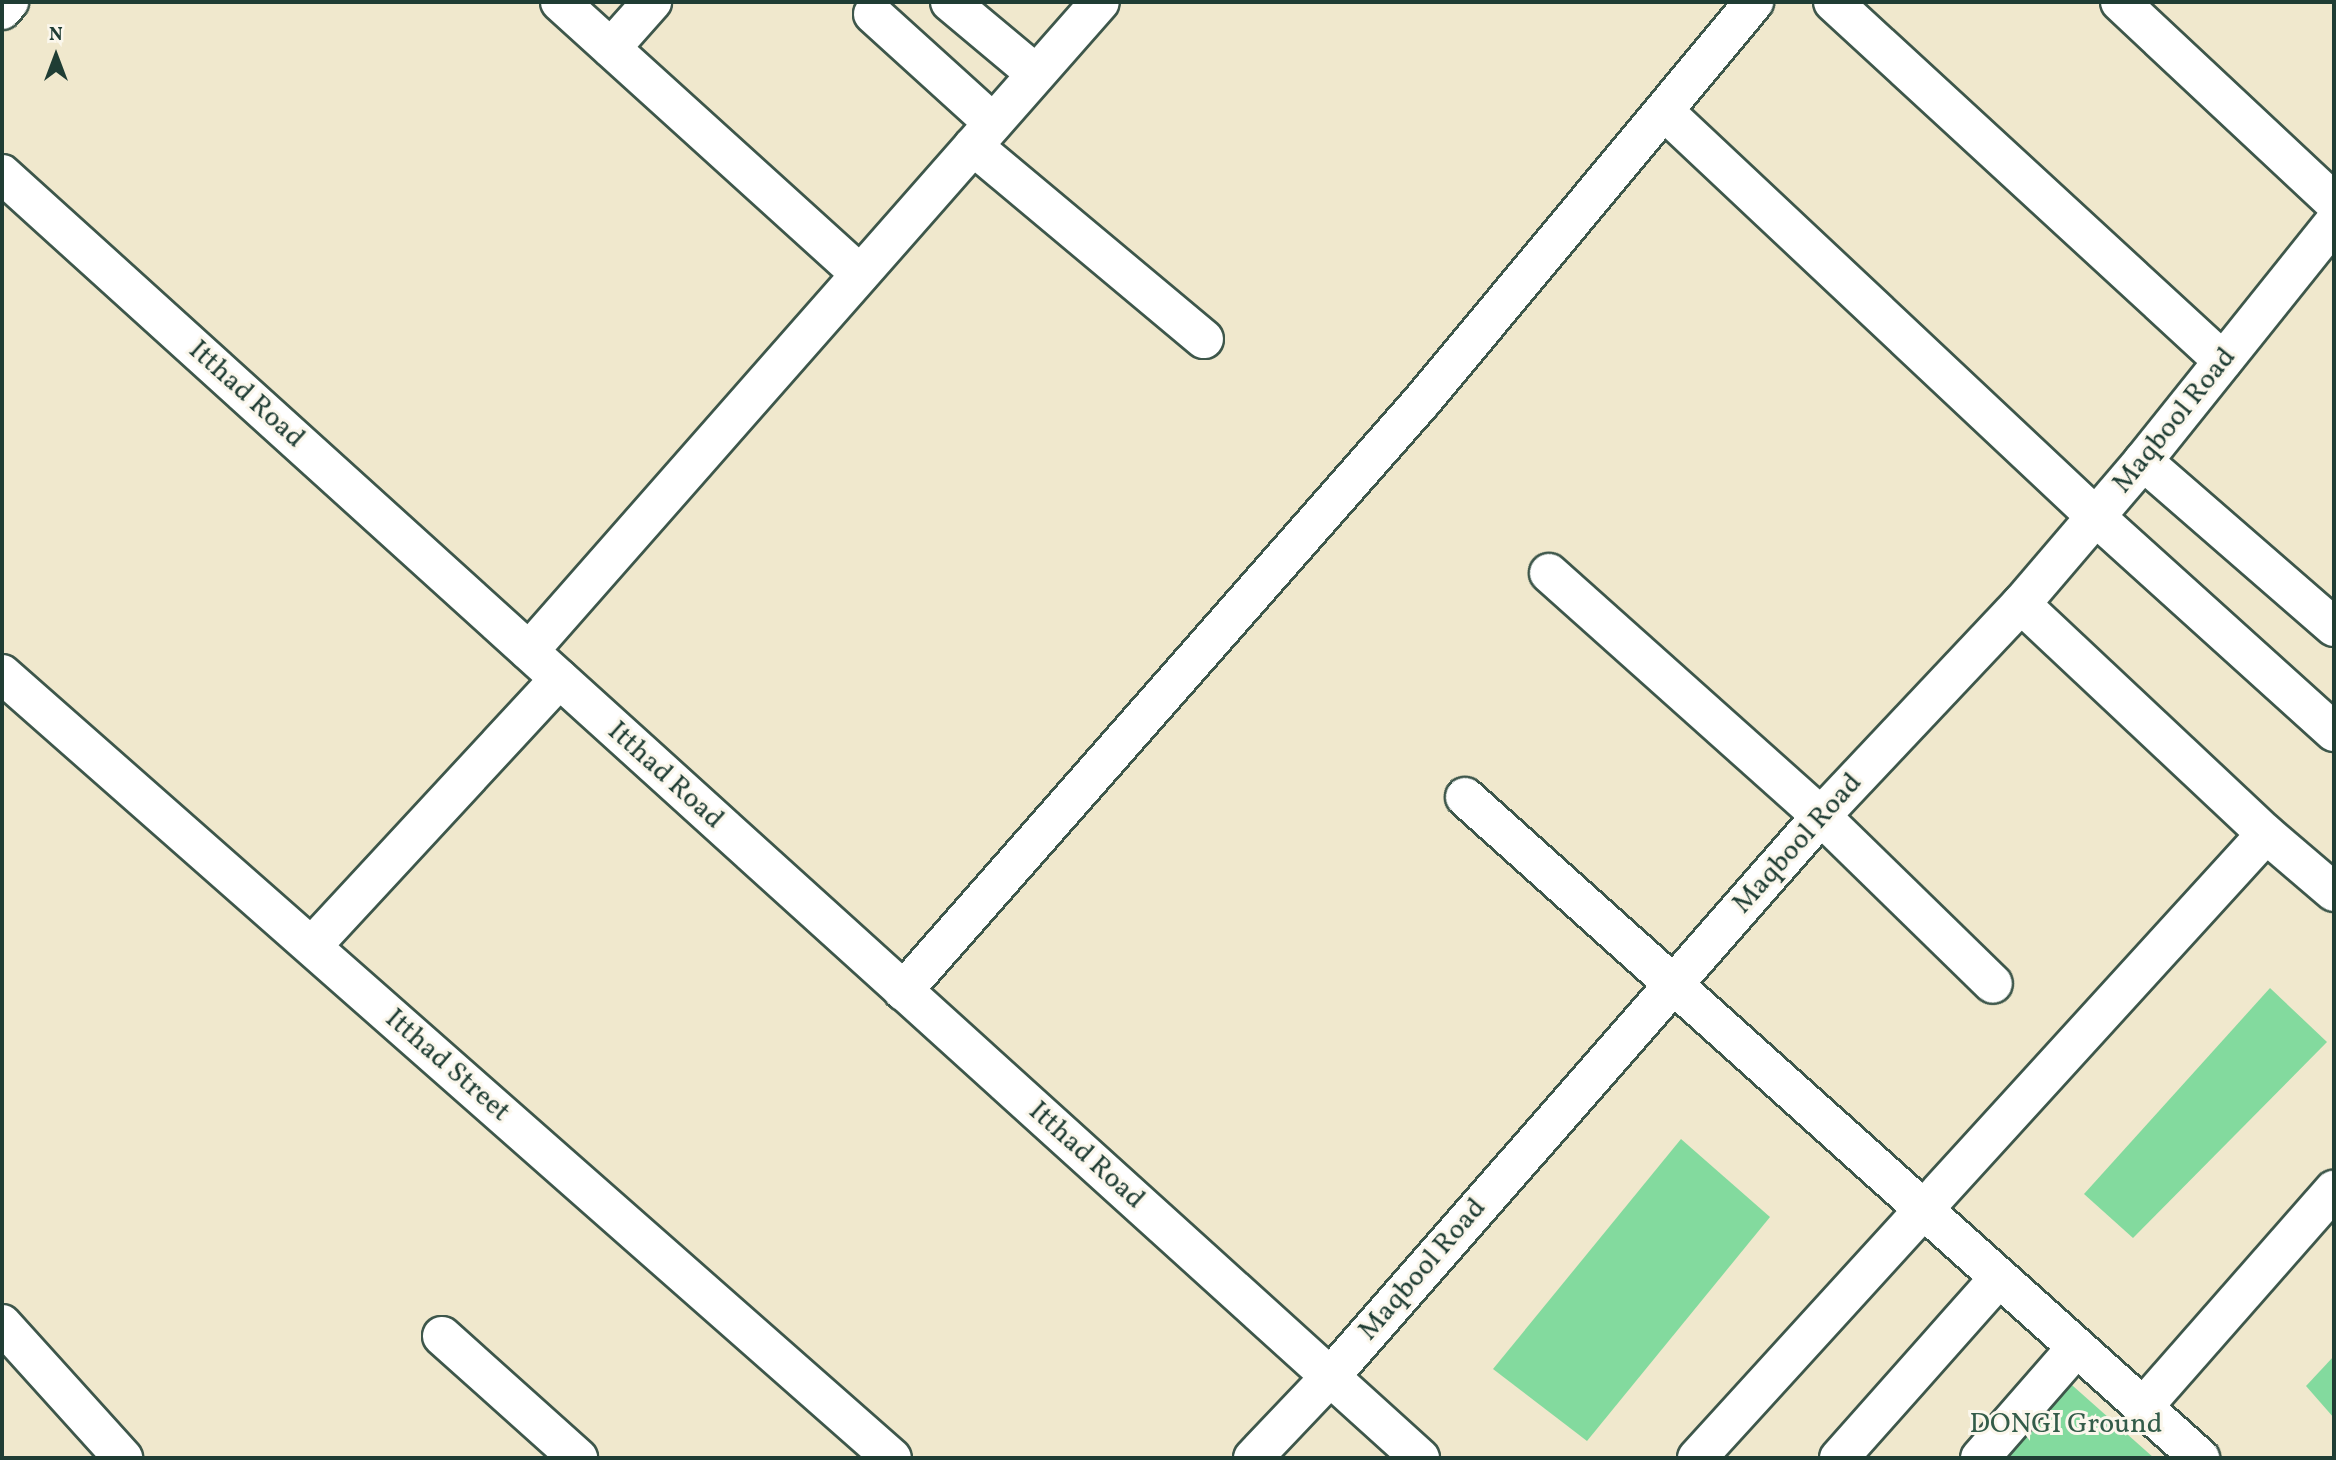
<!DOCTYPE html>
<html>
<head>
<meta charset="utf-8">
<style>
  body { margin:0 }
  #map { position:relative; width:2336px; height:1460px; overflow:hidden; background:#f0e8cd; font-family:Vollkorn,serif }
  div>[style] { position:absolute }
  .green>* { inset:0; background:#83da9e }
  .roads { filter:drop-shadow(2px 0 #3e574b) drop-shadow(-2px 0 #3e574b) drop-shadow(0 2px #3e574b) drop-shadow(0 -2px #3e574b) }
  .minor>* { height:38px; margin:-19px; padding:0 19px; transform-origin:19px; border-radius:19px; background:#fff }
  span { translate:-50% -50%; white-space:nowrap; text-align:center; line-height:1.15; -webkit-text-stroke:6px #fbf7ec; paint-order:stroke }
  .street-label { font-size:28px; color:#1f3d34 }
  .park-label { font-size:28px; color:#335c49 }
  .frame { position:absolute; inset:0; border:4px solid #1f3d34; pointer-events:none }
  .north { position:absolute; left:21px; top:21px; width:70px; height:70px; -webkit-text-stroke:5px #fbf7ec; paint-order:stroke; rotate:0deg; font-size:19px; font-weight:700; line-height:28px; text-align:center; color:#1f3d34 }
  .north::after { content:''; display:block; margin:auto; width:24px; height:32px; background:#1f3d34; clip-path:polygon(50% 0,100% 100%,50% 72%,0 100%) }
</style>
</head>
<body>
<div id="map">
  <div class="green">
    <i style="clip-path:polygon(2270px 988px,2327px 1042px,2133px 1238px,2084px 1194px)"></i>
    <i style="clip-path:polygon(1681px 1139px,1770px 1217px,1587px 1441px,1493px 1369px)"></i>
    <i style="clip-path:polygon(2334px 1356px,2334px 1418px,2306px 1386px)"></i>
    <i style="clip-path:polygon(2064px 1378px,2154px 1458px,1994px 1458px)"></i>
  </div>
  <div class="roads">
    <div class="minor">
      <i style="left:560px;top:2px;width:405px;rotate:42.2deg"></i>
      <i style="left:950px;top:2px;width:112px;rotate:39.9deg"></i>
      <i style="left:1833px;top:2px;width:530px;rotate:42.63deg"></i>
      <i style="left:2120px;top:2px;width:293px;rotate:43.1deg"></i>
      <i style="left:2px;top:10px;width:11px;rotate:-49deg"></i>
      <i style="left:873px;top:14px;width:162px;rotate:42.2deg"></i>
      <i style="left:611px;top:48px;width:62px;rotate:-48.3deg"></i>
      <i style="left:1664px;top:111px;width:593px;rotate:43.22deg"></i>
      <i style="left:2096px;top:517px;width:321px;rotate:42.1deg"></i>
      <i style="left:973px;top:146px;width:301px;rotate:39.9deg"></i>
      <i style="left:2px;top:174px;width:1913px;rotate:42.16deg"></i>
      <i style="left:2143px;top:461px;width:253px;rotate:41deg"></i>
      <i style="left:1549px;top:573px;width:365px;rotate:41.8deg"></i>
      <i style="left:1821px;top:816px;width:240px;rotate:44.3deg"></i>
      <i style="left:2021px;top:604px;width:336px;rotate:43.2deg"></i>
      <i style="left:2266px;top:834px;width:89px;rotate:40.5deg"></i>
      <i style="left:529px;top:651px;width:864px;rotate:-48.66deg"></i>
      <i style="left:2px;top:674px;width:1186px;rotate:41.38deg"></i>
      <i style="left:1465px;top:797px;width:989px;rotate:41.97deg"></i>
      <i style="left:312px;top:946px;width:364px;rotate:-47.2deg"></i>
      <i style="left:903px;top:991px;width:787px;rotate:-48.66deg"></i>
      <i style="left:1423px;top:400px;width:518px;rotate:-50.25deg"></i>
      <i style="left:2px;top:1324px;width:181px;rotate:47.9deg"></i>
      <i style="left:442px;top:1336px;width:183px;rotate:41.9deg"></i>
      <i style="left:2144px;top:1406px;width:288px;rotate:-48.7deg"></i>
      <i style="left:1253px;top:1458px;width:110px;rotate:-46.5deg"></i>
      <i style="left:1329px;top:1378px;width:747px;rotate:-48.8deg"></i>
      <i style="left:1821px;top:816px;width:291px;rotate:-46.7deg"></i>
      <i style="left:2021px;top:604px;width:188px;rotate:-49.5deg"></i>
      <i style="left:2143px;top:461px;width:305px;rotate:-51.3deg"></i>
      <i style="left:1697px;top:1458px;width:844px;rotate:-47.64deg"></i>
      <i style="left:1839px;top:1458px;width:241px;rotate:-48.4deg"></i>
      <i style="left:1980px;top:1458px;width:145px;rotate:-48.9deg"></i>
    </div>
  </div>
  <div class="street-label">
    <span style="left:246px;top:395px;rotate:42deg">Itthad Road</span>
    <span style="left:2175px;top:421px;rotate:-51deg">Maqbool Road</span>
    <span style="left:665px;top:776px;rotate:42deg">Itthad Road</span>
    <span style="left:1798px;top:844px;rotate:-48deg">Maqbool Road</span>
    <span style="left:447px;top:1066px;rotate:41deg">Itthad Street</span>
    <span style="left:1086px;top:1156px;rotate:42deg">Itthad Road</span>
    <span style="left:1423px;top:1270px;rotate:-49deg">Maqbool Road</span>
  </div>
  <div class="park-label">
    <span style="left:2066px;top:1425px">DONGI Ground</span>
  </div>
  <div class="frame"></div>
  <div class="north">N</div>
</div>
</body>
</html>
